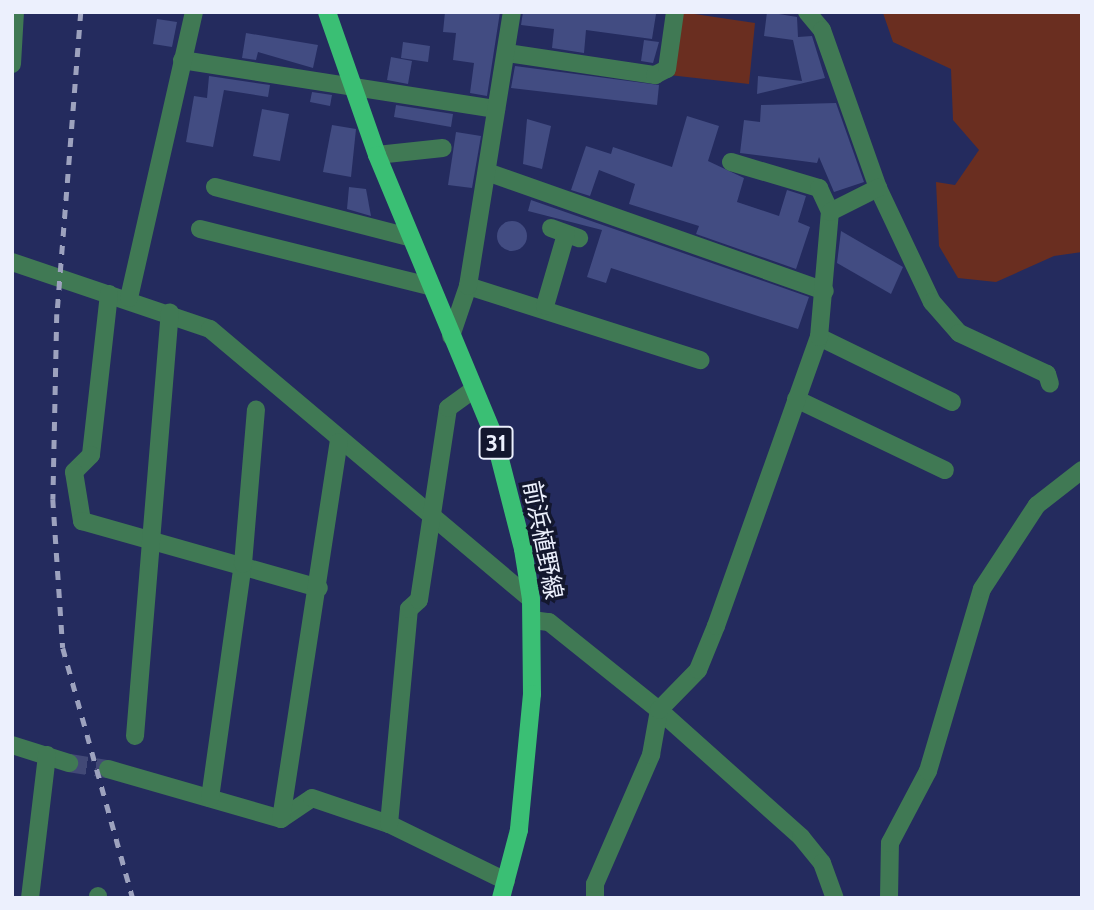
<!DOCTYPE html>
<html>
<head>
<meta charset="utf-8">
<style>
  body { margin:0 }
  #map { position:relative; width:1094px; height:910px; overflow:hidden; background:#242b5e; font-family:Cabin,"Noto Sans JP",sans-serif }
  div>[style] { position:absolute }
  .green>* { inset:0; background:#6a2e20 }
  .building>* { inset:0; background:#424c82 }
  .round { border-radius:50% }
  .minor-tunnel>* { height:18px; margin-top:-9px; transform-origin:0; background:repeating-linear-gradient(90deg,#424976 0 18px,transparent 0 27px) }
  .minor>* { height:18px; margin:-9px; padding:0 9px; transform-origin:9px; border-radius:9px; background:#407954 }
  .major>* { height:18px; margin:-9px; padding:0 9px; transform-origin:9px; border-radius:9px; background:#3abf74 }
  .rail>* { height:4.5px; margin-top:-2.25px; transform-origin:0; background:repeating-linear-gradient(90deg,#9da2be 0 9px,transparent 0 18px) }
  span { translate:-50% -50%; white-space:nowrap; text-align:center; line-height:1.15; -webkit-text-stroke:7px #13172e; paint-order:stroke }
  .shield-label span { padding:2px 5px; background:#13172e; border:2px solid; border-radius:5px; -webkit-text-stroke-width:0 }
  .shield-label { font-size:23px; color:#ecf0fd; font-weight:700 }
  .street-label { font-size:24px; color:#ecf0fd }
  .frame { position:absolute; inset:0; border:14px solid #ecf0fd; pointer-events:none }
</style>
</head>
<body>
<div id="map">
  <div class="green">
    <i style="clip-path:polygon(681px 12px,755px 23px,749px 84px,669px 75px)"></i>
    <i style="clip-path:polygon(828px 12px,1082px 12px,1082px 252px,1054px 256px,996px 282px,958px 278px,939px 246px,936px 182px,955px 185px,979px 150px,953px 120px,951px 69px,893px 42px,883px 13px)"></i>
  </div>
  <div class="building">
    <i style="clip-path:polygon(445px 12px,500px 12px,487px 96px,470px 93px,474px 63px,453px 60px,456px 33px,443px 32px)"></i>
    <i style="clip-path:polygon(523px 12px,643px 12px,656px 14px,652px 39px,586px 30px,584px 53px,552px 48px,554px 29px,521px 25px)"></i>
    <i style="clip-path:polygon(767px 12px,797px 17px,798px 37px,812px 36px,825px 78px,757px 94px,758px 76px,802px 81px,793px 40px,764px 36px)"></i>
    <i style="clip-path:polygon(157px 19px,177px 22px,172px 47px,153px 44px)"></i>
    <i style="clip-path:polygon(246px 33px,318px 45px,313px 68px,258px 52px,256px 60px,242px 58px)"></i>
    <i style="clip-path:polygon(644px 40px,659px 42px,653px 63px,641px 61px)"></i>
    <i style="clip-path:polygon(403px 42px,430px 46px,428px 62px,401px 58px)"></i>
    <i style="clip-path:polygon(391px 57px,412px 61px,408px 84px,387px 80px)"></i>
    <i style="clip-path:polygon(515px 66px,659px 85px,657px 105px,511px 88px)"></i>
    <i style="clip-path:polygon(209px 76px,270px 85px,268px 97px,224px 90px,213px 147px,186px 142px,194px 96px,207px 98px)"></i>
    <i style="clip-path:polygon(312px 92px,332px 95px,330px 106px,310px 102px)"></i>
    <i style="clip-path:polygon(836px 103px,864px 182px,834px 192px,819px 157px,817px 163px,740px 153px,744px 120px,760px 122px,761px 105px)"></i>
    <i style="clip-path:polygon(396px 105px,453px 114px,451px 127px,394px 117px)"></i>
    <i style="clip-path:polygon(262px 109px,289px 114px,280px 161px,253px 156px)"></i>
    <i style="clip-path:polygon(687px 116px,719px 126px,708px 161px,744px 178px,737px 202px,779px 216px,787px 190px,806px 196px,798px 222px,810px 227px,796px 269px,696px 234px,699px 226px,629px 204px,635px 184px,599px 170px,590px 196px,571px 190px,586px 146px,611px 154px,613px 147px,672px 167px)"></i>
    <i style="clip-path:polygon(527px 119px,551px 126px,542px 169px,523px 164px)"></i>
    <i style="clip-path:polygon(332px 125px,356px 129px,351px 177px,323px 172px)"></i>
    <i style="clip-path:polygon(456px 132px,481px 136px,472px 188px,448px 185px)"></i>
    <i style="clip-path:polygon(349px 187px,366px 189px,371px 216px,347px 209px)"></i>
    <i style="clip-path:polygon(531px 200px,809px 297px,798px 329px,611px 268px,606px 283px,587px 277px,602px 230px,528px 211px)"></i>
    <i class="round" style="left:497px;top:221px;width:30px;height:30px"></i>
    <i style="clip-path:polygon(841px 231px,903px 267px,891px 294px,837px 263px)"></i>
  </div>
  <div class="minor-tunnel">
    <i style="left:69px;top:763px;width:39px;rotate:9deg"></i>
  </div>
  <div class="minor">
    <i style="left:807px;top:12px;width:23px;rotate:50deg"></i>
    <i style="left:822px;top:30px;width:168px;rotate:70.5deg"></i>
    <i style="left:878px;top:188px;width:126px;rotate:64.7deg"></i>
    <i style="left:932px;top:302px;width:41px;rotate:48.9deg"></i>
    <i style="left:959px;top:333px;width:97px;rotate:25deg"></i>
    <i style="left:1047px;top:374px;width:10px;rotate:73deg"></i>
    <i style="left:507px;top:53px;width:150px;rotate:8.5deg"></i>
    <i style="left:655px;top:75px;width:13px;rotate:-27deg"></i>
    <i style="left:667px;top:69px;width:58px;rotate:-82deg"></i>
    <i style="left:182px;top:60px;width:318px;rotate:8.9deg"></i>
    <i style="left:12px;top:64px;width:52px;rotate:-86.7deg"></i>
    <i style="left:377px;top:155px;width:66px;rotate:-6.1deg"></i>
    <i style="left:731px;top:162px;width:92px;rotate:16.5deg"></i>
    <i style="left:819px;top:188px;width:26px;rotate:65deg"></i>
    <i style="left:487px;top:172px;width:358px;rotate:19.4deg"></i>
    <i style="left:215px;top:187px;width:200px;rotate:14.5deg"></i>
    <i style="left:551px;top:228px;width:30px;rotate:20deg"></i>
    <i style="left:200px;top:229px;width:236px;rotate:14deg"></i>
    <i style="left:12px;top:262px;width:209px;rotate:18.7deg"></i>
    <i style="left:210px;top:329px;width:419px;rotate:40.1deg"></i>
    <i style="left:468px;top:286px;width:244px;rotate:17.7deg"></i>
    <i style="left:109px;top:294px;width:162px;rotate:96.4deg"></i>
    <i style="left:91px;top:455px;width:24px;rotate:135deg"></i>
    <i style="left:74px;top:472px;width:50px;rotate:80.7deg"></i>
    <i style="left:82px;top:521px;width:246px;rotate:15.8deg"></i>
    <i style="left:129px;top:298px;width:293px;rotate:-77.2deg"></i>
    <i style="left:545px;top:306px;width:75px;rotate:-73.7deg"></i>
    <i style="left:451px;top:336px;width:53px;rotate:-71.2deg"></i>
    <i style="left:468px;top:286px;width:278px;rotate:-80.9deg"></i>
    <i style="left:819px;top:337px;width:148px;rotate:26deg"></i>
    <i style="left:796px;top:399px;width:165px;rotate:25.5deg"></i>
    <i style="left:532px;top:620px;width:17px;rotate:7deg"></i>
    <i style="left:549px;top:622px;width:141px;rotate:38.7deg"></i>
    <i style="left:659px;top:710px;width:191px;rotate:41.8deg"></i>
    <i style="left:801px;top:837px;width:33px;rotate:51deg"></i>
    <i style="left:822px;top:863px;width:37px;rotate:70deg"></i>
    <i style="left:135px;top:736px;width:425px;rotate:-85.3deg"></i>
    <i style="left:12px;top:745px;width:60px;rotate:17.5deg"></i>
    <i style="left:108px;top:769px;width:180px;rotate:16.1deg"></i>
    <i style="left:281px;top:819px;width:37px;rotate:-34deg"></i>
    <i style="left:312px;top:798px;width:81px;rotate:18.7deg"></i>
    <i style="left:389px;top:824px;width:130px;rotate:26deg"></i>
    <i style="left:210px;top:798px;width:236px;rotate:-82deg"></i>
    <i style="left:243px;top:564px;width:155px;rotate:-85.2deg"></i>
    <i style="left:281px;top:819px;width:381px;rotate:-81.3deg"></i>
    <i style="left:389px;top:824px;width:216px;rotate:-84.7deg"></i>
    <i style="left:409px;top:609px;width:13px;rotate:-42deg"></i>
    <i style="left:419px;top:600px;width:194px;rotate:-81.4deg"></i>
    <i style="left:448px;top:408px;width:32px;rotate:-36deg"></i>
    <i style="left:30px;top:898px;width:144px;rotate:-83.2deg"></i>
    <i style="left:98px;top:898px;width:2px;rotate:-90deg"></i>
    <i style="left:595px;top:898px;width:14px;rotate:-90deg"></i>
    <i style="left:595px;top:884px;width:141px;rotate:-66.5deg"></i>
    <i style="left:651px;top:755px;width:46px;rotate:-79.9deg"></i>
    <i style="left:659px;top:710px;width:56px;rotate:-45.7deg"></i>
    <i style="left:698px;top:670px;width:48px;rotate:-67.8deg"></i>
    <i style="left:716px;top:626px;width:307px;rotate:-70.4deg"></i>
    <i style="left:819px;top:337px;width:125px;rotate:-85deg"></i>
    <i style="left:830px;top:212px;width:54px;rotate:-26.6deg"></i>
    <i style="left:889px;top:898px;width:55px;rotate:-89deg"></i>
    <i style="left:890px;top:843px;width:81px;rotate:-62.2deg"></i>
    <i style="left:928px;top:771px;width:190px;rotate:-73.5deg"></i>
    <i style="left:982px;top:589px;width:100px;rotate:-56.8deg"></i>
    <i style="left:1037px;top:505px;width:57px;rotate:-37.9deg"></i>
  </div>
  <div class="major">
    <i style="left:327px;top:12px;width:151px;rotate:70.7deg"></i>
    <i style="left:377px;top:155px;width:304px;rotate:67.4deg"></i>
    <i style="left:494px;top:436px;width:117px;rotate:75.6deg"></i>
    <i style="left:523px;top:549px;width:51px;rotate:80.9deg"></i>
    <i style="left:531px;top:599px;width:95px;rotate:89.4deg"></i>
    <i style="left:532px;top:694px;width:137px;rotate:95.5deg"></i>
    <i style="left:519px;top:830px;width:70px;rotate:104.8deg"></i>
  </div>
  <div class="rail">
    <i style="left:81px;top:12px;width:303px;rotate:94.5deg"></i>
    <i style="left:57px;top:314px;width:185px;rotate:91.2deg"></i>
    <i style="left:53px;top:499px;width:149px;rotate:86.2deg"></i>
    <i style="left:63px;top:648px;width:260px;rotate:74.4deg"></i>
  </div>
  <div class="shield-label">
    <span style="left:496px;top:443px">31</span>
  </div>
  <div class="street-label">
    <span style="left:543px;top:540px;rotate:79deg">前浜植野線</span>
  </div>
  <div class="frame"></div>
</div>
</body>
</html>
